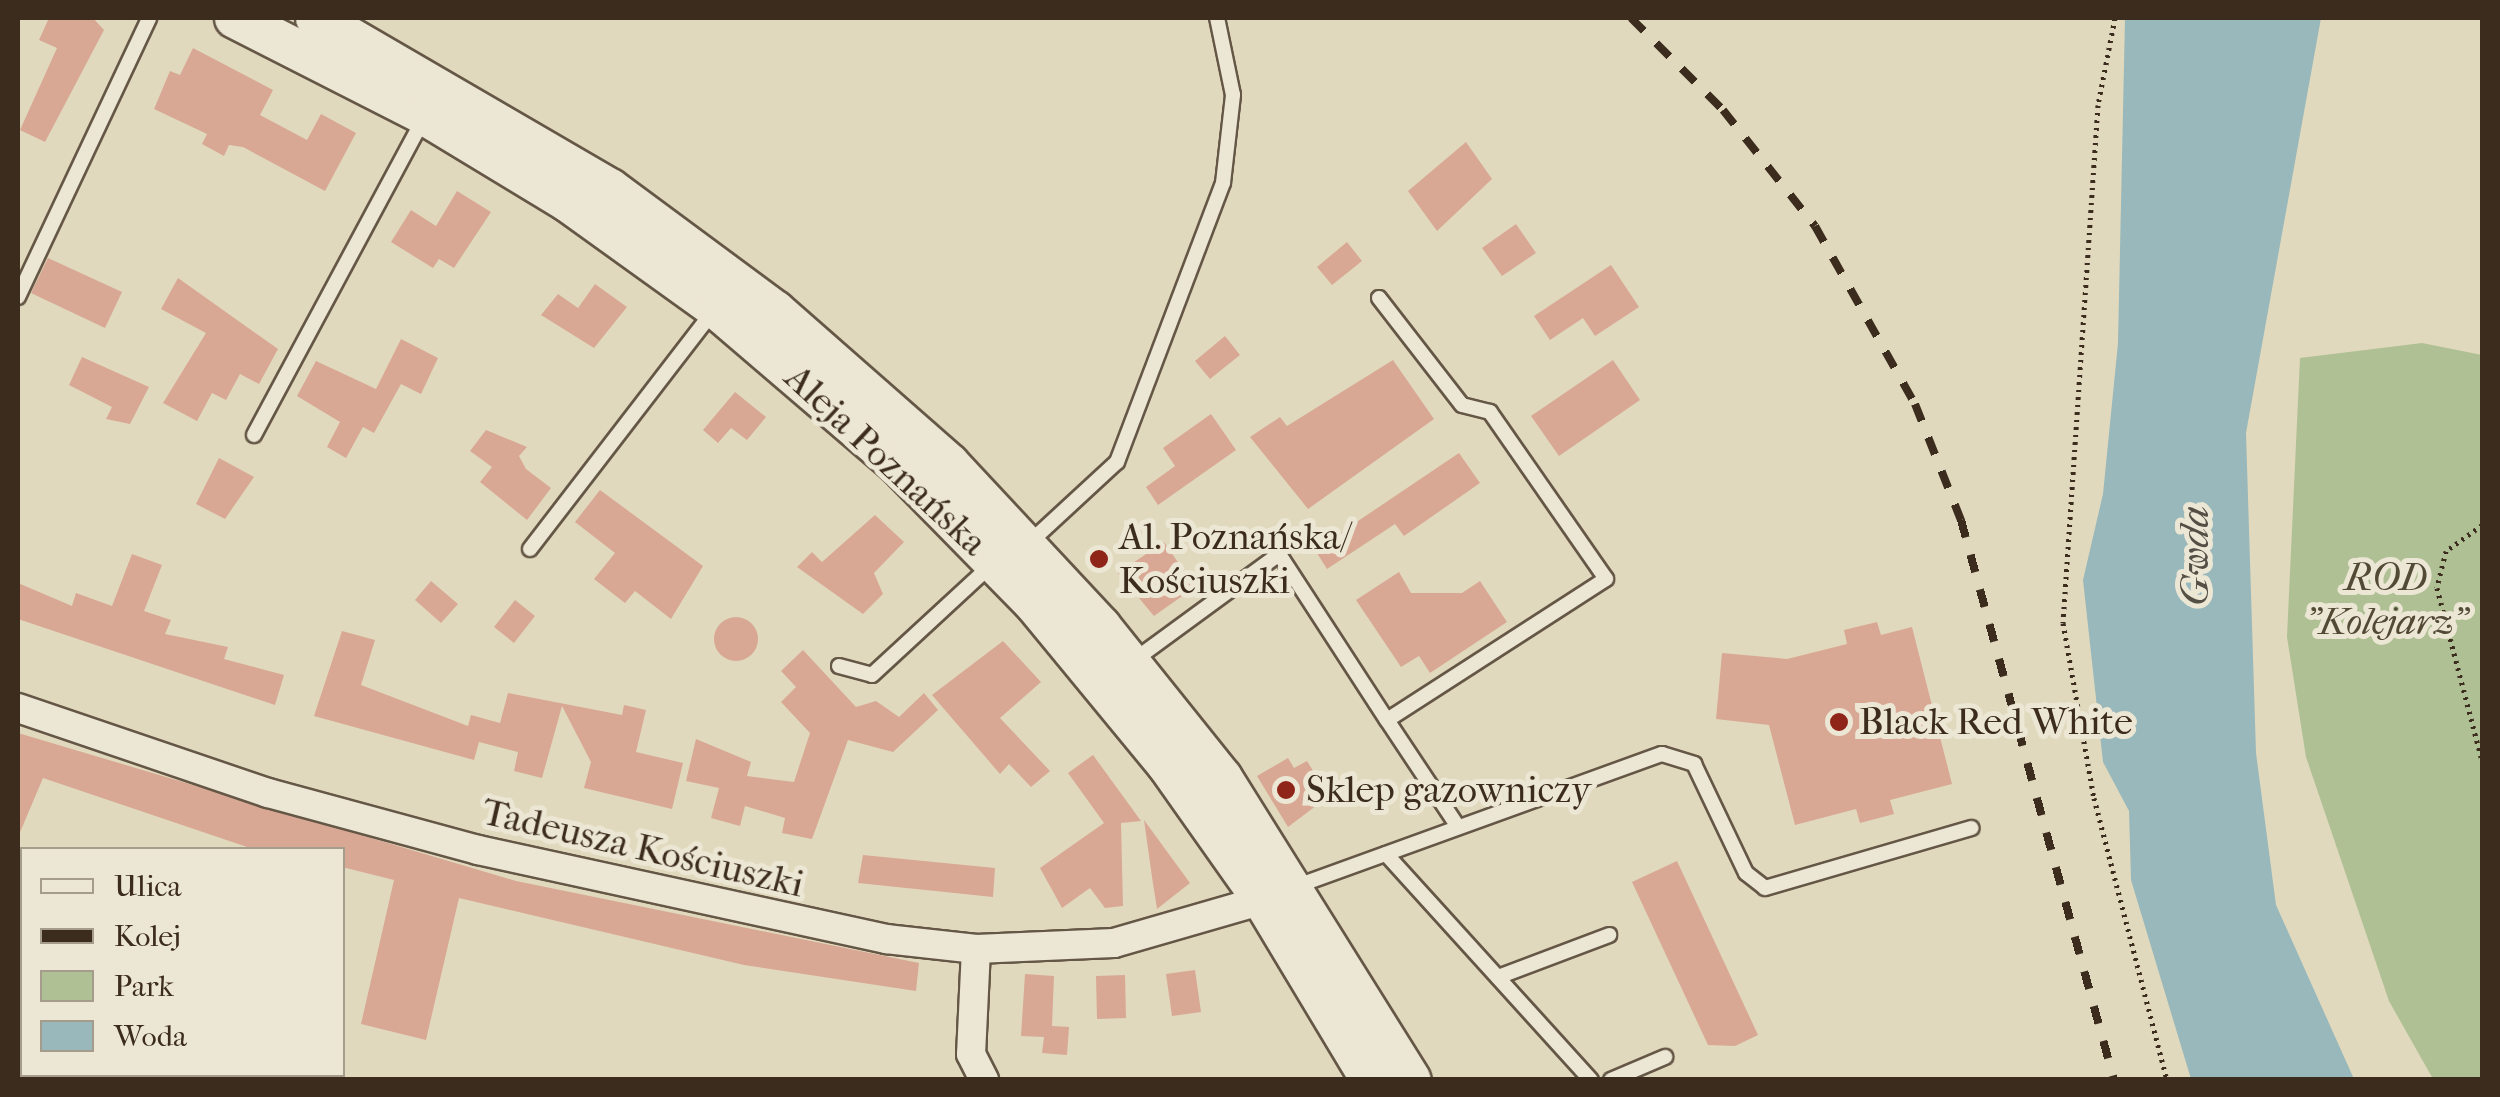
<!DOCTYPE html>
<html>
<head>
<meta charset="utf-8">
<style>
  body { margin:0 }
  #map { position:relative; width:2500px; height:1097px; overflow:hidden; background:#e1d9bd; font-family:"IM FELL French Canon",serif }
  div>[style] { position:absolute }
  .green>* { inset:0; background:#aec094 }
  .water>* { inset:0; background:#98b8bb }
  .building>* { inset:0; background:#d8a894 }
  .round { border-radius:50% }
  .path>* { height:5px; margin-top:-2.5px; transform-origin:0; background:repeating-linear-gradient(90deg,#3c2c1e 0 2.5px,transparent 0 7.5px) }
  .roads { filter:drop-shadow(2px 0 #655746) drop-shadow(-2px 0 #655746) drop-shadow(0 2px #655746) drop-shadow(0 -2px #655746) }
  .lane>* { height:14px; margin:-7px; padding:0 7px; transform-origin:7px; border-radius:7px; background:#ece6d4 }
  .street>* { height:28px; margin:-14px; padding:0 14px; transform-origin:14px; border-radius:14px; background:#ece6d4 }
  .secondary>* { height:40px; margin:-20px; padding:0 20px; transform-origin:20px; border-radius:20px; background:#ece6d4 }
  .rail>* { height:8px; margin-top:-4px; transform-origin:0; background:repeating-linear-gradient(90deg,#3c2c1e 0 18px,transparent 0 36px) }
  .dots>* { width:28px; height:28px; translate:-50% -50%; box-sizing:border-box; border:5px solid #ece6d4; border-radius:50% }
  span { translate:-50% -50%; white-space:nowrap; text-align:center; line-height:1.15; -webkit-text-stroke:10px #ece6d4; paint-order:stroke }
  .street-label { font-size:38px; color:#3c2c1e }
  .poi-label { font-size:38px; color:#3c2c1e }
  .left { translate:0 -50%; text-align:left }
  .park-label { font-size:38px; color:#534a36; font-style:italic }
  .water-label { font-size:40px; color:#534f45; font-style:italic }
  .frame { position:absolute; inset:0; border:20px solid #3c2c1e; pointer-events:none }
  .legend { position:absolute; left:20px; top:847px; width:325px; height:230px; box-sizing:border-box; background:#ece6d4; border:2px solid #a69c8b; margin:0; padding:12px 18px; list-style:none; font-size:30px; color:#3c2c1e }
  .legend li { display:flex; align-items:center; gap:20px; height:50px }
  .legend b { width:50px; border:2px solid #a69c8b }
</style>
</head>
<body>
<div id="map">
  <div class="green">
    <i style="clip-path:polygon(2422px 343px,2482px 355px,2482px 1079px,2433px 1079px,2389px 1001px,2306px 757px,2287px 637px,2300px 358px)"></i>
  </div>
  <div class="water">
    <i style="clip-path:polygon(2125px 18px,2321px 18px,2246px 433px,2256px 753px,2276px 905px,2354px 1079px,2191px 1079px,2131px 880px,2129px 811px,2103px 762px,2083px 580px,2103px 494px,2118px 343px)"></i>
  </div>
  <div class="building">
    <i style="clip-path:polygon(49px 18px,93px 18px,104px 30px,45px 142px,20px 130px,57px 48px,39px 40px)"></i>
    <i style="clip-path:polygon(193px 48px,273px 90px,260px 115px,307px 140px,321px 114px,356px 133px,325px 191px,243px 147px,229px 145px,224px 156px,202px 144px,207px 134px,154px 109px,170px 71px,180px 75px)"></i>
    <i style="clip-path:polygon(1466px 142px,1492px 179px,1437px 231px,1408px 191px)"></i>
    <i style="clip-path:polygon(457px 191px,491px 212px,454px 268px,439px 259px,433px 268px,391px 242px,411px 210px,436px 226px)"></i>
    <i style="clip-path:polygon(1516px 224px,1536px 253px,1502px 276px,1482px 248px)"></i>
    <i style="clip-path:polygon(1347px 242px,1362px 261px,1332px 285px,1317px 267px)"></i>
    <i style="clip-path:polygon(48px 258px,122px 292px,105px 328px,31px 293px)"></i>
    <i style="clip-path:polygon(1611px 265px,1639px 307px,1595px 336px,1583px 318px,1550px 340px,1534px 316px)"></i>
    <i style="clip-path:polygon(178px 278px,278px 349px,259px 384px,240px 374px,226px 400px,212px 393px,197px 421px,163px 403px,206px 333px,161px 309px)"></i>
    <i style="clip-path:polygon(595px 284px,627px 307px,594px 348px,541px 315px,558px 294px,578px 308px)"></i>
    <i style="clip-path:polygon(1225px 336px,1240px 355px,1210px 379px,1195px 361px)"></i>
    <i style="clip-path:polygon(401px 339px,438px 358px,421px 394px,401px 384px,374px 433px,363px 427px,346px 458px,327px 447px,340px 422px,297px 396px,316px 361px,376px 389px)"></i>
    <i style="clip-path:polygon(82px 357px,149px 387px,130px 424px,106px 419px,112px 407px,69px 385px)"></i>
    <i style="clip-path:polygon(1393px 360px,1434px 419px,1308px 509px,1250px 437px,1280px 417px,1287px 426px)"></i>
    <i style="clip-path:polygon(1613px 360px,1640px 400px,1559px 456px,1531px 416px)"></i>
    <i style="clip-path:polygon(735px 392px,766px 417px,747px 440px,731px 428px,718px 443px,703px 430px)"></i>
    <i style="clip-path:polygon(1211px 414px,1236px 450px,1158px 505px,1146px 487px,1175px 466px,1163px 448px)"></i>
    <i style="clip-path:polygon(486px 430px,527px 447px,519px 456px,526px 469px,551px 488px,527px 520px,480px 482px,492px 467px,470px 451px)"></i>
    <i style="clip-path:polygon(1459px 453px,1480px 483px,1404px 536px,1395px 524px,1327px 569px,1315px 550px)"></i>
    <i style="clip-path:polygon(219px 458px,254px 477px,225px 519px,196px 504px)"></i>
    <i style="clip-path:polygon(600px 490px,703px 566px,671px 619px,635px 591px,625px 603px,594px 579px,615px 553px,575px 522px)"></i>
    <i style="clip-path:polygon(875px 515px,904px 542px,874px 573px,883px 594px,863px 614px,797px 567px,812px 552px,822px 562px)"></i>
    <i style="clip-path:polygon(1164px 542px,1195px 587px,1154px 616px,1118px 573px)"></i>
    <i style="clip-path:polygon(132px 554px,162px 565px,144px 611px,171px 620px,165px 634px,228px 647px,224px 659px,284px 675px,275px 705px,18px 619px,18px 583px,72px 606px,76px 593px,112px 606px)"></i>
    <i style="clip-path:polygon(1399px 572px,1411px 593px,1462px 593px,1480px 581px,1507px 622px,1430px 673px,1419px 656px,1401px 667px,1356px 600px)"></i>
    <i style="clip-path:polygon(431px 581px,458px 604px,441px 623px,415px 600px)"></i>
    <i style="clip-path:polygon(515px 600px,535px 616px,514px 643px,494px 627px)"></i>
    <i class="round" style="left:714px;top:617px;width:44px;height:44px"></i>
    <i style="clip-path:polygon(1877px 622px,1881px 635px,1912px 627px,1952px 784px,1890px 800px,1894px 814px,1860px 823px,1856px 809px,1795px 825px,1769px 725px,1716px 719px,1722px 653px,1787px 659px,1847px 644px,1844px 630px)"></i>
    <i style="clip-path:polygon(342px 631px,375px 640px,361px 685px,468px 726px,471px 715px,500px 723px,508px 693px,622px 715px,624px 705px,646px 710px,636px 752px,683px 763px,672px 809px,584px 788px,591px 762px,562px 706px,542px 778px,514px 771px,518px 752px,479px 742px,474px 760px,314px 716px)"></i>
    <i style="clip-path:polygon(1003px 641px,1041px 682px,1000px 718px,1050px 771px,1031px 787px,1009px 764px,1000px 774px,932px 695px)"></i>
    <i style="clip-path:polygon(803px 650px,856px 707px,876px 701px,899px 717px,924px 693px,938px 710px,893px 752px,848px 740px,812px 839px,782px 833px,785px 818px,745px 806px,740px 826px,711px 818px,719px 788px,686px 781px,696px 739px,751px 762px,747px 776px,794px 782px,810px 733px,781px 702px,796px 687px,781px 671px)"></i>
    <i style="clip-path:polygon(18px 733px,516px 881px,919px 963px,916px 991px,744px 965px,459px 898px,426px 1040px,361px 1024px,394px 880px,342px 867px,342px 850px,256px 850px,43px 778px,18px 837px)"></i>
    <i style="clip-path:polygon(1093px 755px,1141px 821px,1121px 823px,1123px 906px,1105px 908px,1090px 888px,1062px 908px,1040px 868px,1104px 823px,1068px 773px)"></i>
    <i style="clip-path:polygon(1288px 758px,1294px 768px,1307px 761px,1329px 796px,1288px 827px,1257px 776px)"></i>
    <i style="clip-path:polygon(1144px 820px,1190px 883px,1157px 909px,1152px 877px)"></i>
    <i style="clip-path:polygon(863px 855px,995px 868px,993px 897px,858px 883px)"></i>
    <i style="clip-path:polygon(1677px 861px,1758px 1035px,1735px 1046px,1708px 1045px,1632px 882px)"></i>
    <i style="clip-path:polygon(1195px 970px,1201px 1012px,1172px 1016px,1166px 974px)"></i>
    <i style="clip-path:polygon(1025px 974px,1054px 976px,1052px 1026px,1069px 1027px,1067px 1055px,1042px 1053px,1044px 1037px,1021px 1036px)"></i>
    <i style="clip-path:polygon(1125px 975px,1126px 1018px,1097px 1019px,1096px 976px)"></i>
  </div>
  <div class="path">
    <i style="left:2115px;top:18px;width:89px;rotate:101.1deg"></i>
    <i style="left:2098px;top:105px;width:519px;rotate:93.87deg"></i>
    <i style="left:2063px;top:623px;width:178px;rotate:80deg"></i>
    <i style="left:2094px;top:798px;width:291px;rotate:75.5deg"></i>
    <i style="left:2482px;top:525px;width:44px;rotate:144.2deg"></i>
    <i style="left:2446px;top:551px;width:38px;rotate:104deg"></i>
    <i style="left:2437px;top:588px;width:179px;rotate:75.4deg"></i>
  </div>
  <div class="roads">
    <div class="lane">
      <i style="left:18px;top:297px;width:308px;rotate:-64.8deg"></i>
      <i style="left:1379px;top:298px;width:135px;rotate:52.2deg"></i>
      <i style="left:1462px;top:405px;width:29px;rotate:14deg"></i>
      <i style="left:1490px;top:412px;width:203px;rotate:55.2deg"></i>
      <i style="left:1606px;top:579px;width:260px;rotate:147.2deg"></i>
      <i style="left:1387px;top:720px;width:128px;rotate:56.4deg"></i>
      <i style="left:254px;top:435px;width:357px;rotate:-61.8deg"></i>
      <i style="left:1028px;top:544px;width:121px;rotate:-42.7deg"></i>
      <i style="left:1117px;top:462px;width:298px;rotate:-69.2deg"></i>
      <i style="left:1223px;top:183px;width:89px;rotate:-83.5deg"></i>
      <i style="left:1233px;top:95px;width:79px;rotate:-101.7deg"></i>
      <i style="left:530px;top:549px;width:303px;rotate:-52.4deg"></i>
      <i style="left:1133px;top:661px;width:181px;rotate:-36.2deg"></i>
      <i style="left:1279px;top:554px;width:198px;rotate:57deg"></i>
      <i style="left:839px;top:666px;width:34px;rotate:15deg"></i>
      <i style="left:872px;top:675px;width:162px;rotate:-42.7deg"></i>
      <i style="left:1386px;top:854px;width:305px;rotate:47.8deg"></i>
      <i style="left:1297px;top:886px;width:388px;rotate:-19.9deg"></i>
      <i style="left:1662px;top:754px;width:34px;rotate:17deg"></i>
      <i style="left:1694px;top:764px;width:121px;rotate:64.5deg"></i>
      <i style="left:1746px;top:873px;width:24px;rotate:38deg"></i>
      <i style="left:1765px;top:888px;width:215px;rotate:-16.2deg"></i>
      <i style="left:1498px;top:977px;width:119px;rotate:-20.7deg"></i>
      <i style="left:1611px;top:1080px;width:59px;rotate:-23.1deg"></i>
    </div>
    <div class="street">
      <i style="left:18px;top:708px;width:264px;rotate:18.8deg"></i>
      <i style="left:268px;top:793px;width:218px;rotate:15.2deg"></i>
      <i style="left:478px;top:850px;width:418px;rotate:12.3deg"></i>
      <i style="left:886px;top:939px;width:91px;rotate:6.3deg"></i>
      <i style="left:976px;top:949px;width:138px;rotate:-2.5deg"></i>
      <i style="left:1114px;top:943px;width:155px;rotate:-16.1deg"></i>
      <i style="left:976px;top:949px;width:105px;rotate:92.7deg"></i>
      <i style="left:971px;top:1054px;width:29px;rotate:63deg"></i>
    </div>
    <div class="secondary">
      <i style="left:235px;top:18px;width:213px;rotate:27deg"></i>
      <i style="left:425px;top:115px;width:166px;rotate:31.2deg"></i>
      <i style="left:567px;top:201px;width:183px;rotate:35.7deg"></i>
      <i style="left:716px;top:308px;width:238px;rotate:40.6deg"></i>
      <i style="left:897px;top:463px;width:197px;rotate:45.6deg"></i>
      <i style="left:1035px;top:604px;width:207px;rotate:50.5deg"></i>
      <i style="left:1167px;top:764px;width:166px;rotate:54.8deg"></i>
      <i style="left:1263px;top:900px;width:210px;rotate:59deg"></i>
      <i style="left:316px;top:18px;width:340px;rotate:30.2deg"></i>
      <i style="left:610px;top:189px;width:205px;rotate:36.5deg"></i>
      <i style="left:775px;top:311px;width:232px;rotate:41.3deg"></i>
      <i style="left:949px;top:464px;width:223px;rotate:47deg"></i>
      <i style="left:1101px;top:627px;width:193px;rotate:51.3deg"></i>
      <i style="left:1222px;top:778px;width:356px;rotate:58deg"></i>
    </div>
  </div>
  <div class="rail">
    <i style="left:1631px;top:18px;width:130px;rotate:45deg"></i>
    <i style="left:1723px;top:110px;width:148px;rotate:51.6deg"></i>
    <i style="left:1815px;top:226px;width:204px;rotate:60.7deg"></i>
    <i style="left:1915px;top:404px;width:125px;rotate:68.4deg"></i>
    <i style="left:1961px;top:520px;width:581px;rotate:74.72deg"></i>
  </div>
  <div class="dots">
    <i style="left:1099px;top:559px;background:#8f2418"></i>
    <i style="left:1839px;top:722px;background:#8f2418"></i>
    <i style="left:1286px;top:790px;background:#8f2418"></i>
  </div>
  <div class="street-label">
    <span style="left:886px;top:460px;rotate:43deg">Aleja Poznańska</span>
    <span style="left:643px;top:848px;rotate:13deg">Tadeusza Kościuszki</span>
  </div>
  <div class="poi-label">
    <span class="left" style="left:1119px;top:559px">Al. Poznańska/<br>Kościuszki</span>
    <span class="left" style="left:1859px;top:722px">Black Red White</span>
    <span class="left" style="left:1306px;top:790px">Sklep gazowniczy</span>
  </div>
  <div class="park-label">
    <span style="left:2386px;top:600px">ROD<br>"Kolejarz"</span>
  </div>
  <div class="water-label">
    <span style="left:2195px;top:556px;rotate:-90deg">Gwda</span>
  </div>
  <div class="frame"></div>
  <ul class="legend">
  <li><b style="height:12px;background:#ece6d4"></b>Ulica</li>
  <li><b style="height:12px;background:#3c2c1e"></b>Kolej</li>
  <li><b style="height:28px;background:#aec094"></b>Park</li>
  <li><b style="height:28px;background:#98b8bb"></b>Woda</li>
  </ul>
</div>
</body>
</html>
